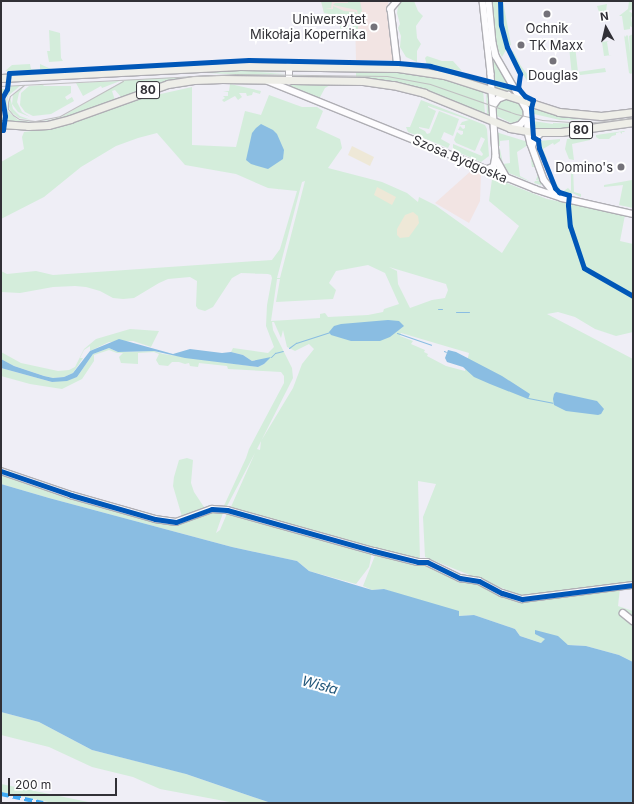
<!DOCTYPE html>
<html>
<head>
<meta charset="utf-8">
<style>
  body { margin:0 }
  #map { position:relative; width:634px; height:804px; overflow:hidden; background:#efeef6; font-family:Inter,sans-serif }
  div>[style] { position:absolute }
  .education>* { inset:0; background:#f2e4e3 }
  .green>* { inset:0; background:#d4eddb }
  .round { border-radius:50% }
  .sand>* { inset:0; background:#eee8d7 }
  .water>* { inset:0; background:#8abde2 }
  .stream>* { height:1px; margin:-0.5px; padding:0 0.5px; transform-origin:0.5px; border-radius:0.5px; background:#8abde2 }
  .roads { filter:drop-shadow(1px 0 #afaeb4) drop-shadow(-1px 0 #afaeb4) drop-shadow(0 1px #afaeb4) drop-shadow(0 -1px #afaeb4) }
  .minor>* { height:5.5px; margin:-2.75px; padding:0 2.75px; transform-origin:2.75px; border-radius:2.75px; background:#fdfcfe }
  .major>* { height:7px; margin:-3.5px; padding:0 3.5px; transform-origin:3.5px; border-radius:3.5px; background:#eeeee8 }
  .tram>* { height:1px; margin:-0.5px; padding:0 0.5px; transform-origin:0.5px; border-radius:0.5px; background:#bfbfc1 }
  .quiet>* { height:4px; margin-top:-2px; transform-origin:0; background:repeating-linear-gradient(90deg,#3fa9f5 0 8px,transparent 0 12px) }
  .cycleway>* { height:5px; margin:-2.5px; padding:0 2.5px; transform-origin:2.5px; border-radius:2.5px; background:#0057b8 }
  .dots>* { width:11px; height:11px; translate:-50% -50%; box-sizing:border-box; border:2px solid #fff; border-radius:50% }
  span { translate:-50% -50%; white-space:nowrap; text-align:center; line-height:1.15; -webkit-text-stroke:4px #fff; paint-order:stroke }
  .shield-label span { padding:1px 3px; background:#fff; border:1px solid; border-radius:3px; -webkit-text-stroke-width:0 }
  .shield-label { font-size:12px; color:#313036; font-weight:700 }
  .poi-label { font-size:13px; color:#313036 }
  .right { translate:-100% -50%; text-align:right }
  .left { translate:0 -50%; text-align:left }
  .street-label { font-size:13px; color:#313036 }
  .water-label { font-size:14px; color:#23587b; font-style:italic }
  .frame { position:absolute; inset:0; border:2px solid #313036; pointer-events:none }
  .north { position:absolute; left:586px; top:8px; width:40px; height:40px; -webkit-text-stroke:3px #fff; paint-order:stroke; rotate:352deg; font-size:11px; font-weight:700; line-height:16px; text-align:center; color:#313036 }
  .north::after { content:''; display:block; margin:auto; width:14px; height:18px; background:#313036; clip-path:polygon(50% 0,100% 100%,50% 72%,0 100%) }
  .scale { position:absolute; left:8px; top:778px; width:109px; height:18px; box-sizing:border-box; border:2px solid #313036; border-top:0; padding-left:5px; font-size:12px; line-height:14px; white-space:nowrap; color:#313036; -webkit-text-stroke:3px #fff; paint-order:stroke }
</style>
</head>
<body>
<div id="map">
  <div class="education">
    <i style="clip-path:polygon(321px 1px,389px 1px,388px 3px,391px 13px,397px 60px,356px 60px,355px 18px,324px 13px)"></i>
    <i style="clip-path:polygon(472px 170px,481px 174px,480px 201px,469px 223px,435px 203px)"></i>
  </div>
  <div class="green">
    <i style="clip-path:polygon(321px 1px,332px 1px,331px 8px,325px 9px,333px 9px,333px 6px,344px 11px,356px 12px,358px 17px,358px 35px,355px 35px,353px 31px,353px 18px,335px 18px,335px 22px,330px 21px,330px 14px,324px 13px)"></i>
    <i style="clip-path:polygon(348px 1px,360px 1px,362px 11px,359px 15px,358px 15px,357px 10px,333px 5px,335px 3px,348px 3px)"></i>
    <i style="clip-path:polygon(399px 1px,414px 1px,418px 11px,423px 16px,416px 26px,417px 38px,421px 44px,417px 51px,417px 62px,406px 57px,400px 47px,401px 36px,398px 28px,400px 24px,397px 13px)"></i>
    <i style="clip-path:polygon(485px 1px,487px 1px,493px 55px,509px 84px,493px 80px)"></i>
    <i style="clip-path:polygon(492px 1px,498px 1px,500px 25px,506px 50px,502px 57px,496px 46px)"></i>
    <i style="clip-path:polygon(501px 1px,503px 1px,511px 45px,508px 46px,503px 25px)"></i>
    <i style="clip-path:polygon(629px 1px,633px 1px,633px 9px,629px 11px,633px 14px,631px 18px,633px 28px,630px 26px,630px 29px,624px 30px,622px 16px,619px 16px,628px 9px)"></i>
    <i style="clip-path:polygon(607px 4px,606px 11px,600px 15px,597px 6px)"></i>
    <i class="round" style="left:339.5px;top:21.5px;width:9px;height:9px"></i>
    <i style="clip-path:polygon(49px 30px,60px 33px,61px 58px,63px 61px,49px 62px,47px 51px,50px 51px)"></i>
    <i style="clip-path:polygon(633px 32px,633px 72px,631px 74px,629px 73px,624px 35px,625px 37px,627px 35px,628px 36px,630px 53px,629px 36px,633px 34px)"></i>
    <i style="clip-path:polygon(609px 41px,607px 42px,609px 55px,612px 55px,604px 56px,602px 42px)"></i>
    <i style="clip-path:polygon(575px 46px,578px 72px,605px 68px,606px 72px,572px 76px,569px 47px)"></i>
    <i style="clip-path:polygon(513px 51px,521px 66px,531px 79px,528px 82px,512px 58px,510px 52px)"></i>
    <i style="clip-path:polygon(427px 56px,442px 61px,453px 61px,462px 71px,427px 65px,425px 58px)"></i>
    <i style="clip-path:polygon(30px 64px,31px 69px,40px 69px,40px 64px,51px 69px,5px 71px,12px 65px)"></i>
    <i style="clip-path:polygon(242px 68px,285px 70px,286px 72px,206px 73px,207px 71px)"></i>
    <i style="clip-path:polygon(292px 70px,332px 70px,332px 72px,291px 72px)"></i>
    <i style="clip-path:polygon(395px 70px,427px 73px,483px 89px,485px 114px,432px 93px,356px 78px,356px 71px)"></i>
    <i style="clip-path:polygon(199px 71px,200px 73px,72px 79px,72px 77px)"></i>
    <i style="clip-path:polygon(255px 72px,286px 74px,206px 74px)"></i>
    <i style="clip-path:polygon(249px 74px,285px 75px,284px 77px,207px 76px)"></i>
    <i style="clip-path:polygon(291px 75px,332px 76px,332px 79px,292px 77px)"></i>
    <i style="clip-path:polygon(200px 76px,169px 81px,121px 97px,115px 90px,112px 91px,115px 100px,55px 120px,36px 123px,8px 122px,8px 114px,6px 107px,6px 100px,11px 86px,20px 86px,8px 96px,7px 104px,8px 111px,18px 120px,32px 122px,50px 120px,63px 116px,125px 80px)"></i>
    <i style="clip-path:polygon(120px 81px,102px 88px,101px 86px,83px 96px,76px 83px)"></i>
    <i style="clip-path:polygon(290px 83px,332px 83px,332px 84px,325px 88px,319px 99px,291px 87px)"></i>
    <i style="clip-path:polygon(230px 84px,261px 91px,260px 94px,253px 92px,252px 95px,247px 96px,246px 93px,239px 93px,242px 97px,238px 100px,235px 96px,224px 102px,222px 100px,225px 98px,223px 96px,228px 96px,228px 92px,223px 91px,229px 91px)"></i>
    <i style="clip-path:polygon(494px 84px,512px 89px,516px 95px,494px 87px)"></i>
    <i style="clip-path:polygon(43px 85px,44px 86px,71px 86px,71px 93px,65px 97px,67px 100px,72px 97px,74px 101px,51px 114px,33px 116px,25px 112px,20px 105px,21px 93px,29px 86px)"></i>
    <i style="clip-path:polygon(24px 86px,19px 93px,17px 102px,22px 112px,30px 117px,18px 112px,12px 104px,13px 95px)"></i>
    <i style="clip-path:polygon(1px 87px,2px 89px,7px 89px,1px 101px,3px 122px,1px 122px)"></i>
    <i style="clip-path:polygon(evenodd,192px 87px,192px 145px,236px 147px,245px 111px,261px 115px,269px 95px,302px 107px,317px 107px,323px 111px,316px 128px,340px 139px,342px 148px,328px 168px,382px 182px,407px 193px,418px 202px,419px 197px,435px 205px,502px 253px,519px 226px,489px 201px,492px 179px,494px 178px,547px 199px,625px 215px,620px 241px,633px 244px,633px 332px,616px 336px,595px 329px,575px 317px,558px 312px,547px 314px,633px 359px,633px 583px,522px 596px,425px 557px,423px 517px,436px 484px,418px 481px,420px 561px,230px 509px,255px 453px,226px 508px,222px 510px,223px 513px,216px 533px,220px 530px,228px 511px,372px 553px,369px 567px,356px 584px,309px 571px,297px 561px,232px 547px,49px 498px,1px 484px,1px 474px,140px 518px,159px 522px,183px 520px,173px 486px,174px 477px,179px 460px,187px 458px,193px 460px,191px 483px,194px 492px,206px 510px,222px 510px,246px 458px,249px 449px,284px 383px,284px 376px,281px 372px,228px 369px,227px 366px,199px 363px,198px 367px,190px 366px,189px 363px,185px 364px,179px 362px,172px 362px,168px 366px,159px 365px,156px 360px,159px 354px,154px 352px,138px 353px,138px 364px,121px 363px,119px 357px,123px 353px,117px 353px,109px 350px,94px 355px,94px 361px,82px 379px,62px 389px,30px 384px,1px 376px,1px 368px,52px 382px,77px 377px,93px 354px,109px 348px,118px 352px,154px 351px,163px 354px,258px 367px,264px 364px,269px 358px,252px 361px,243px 355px,231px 352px,233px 348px,268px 353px,274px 347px,266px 326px,267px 305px,272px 278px,271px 275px,268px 274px,241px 273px,232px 278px,213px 307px,205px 311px,198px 309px,196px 306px,197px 281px,190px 277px,168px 279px,159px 283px,134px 298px,123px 299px,113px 298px,100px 291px,86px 287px,75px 286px,53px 287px,20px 293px,1px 292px,1px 271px,7px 274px,36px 271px,53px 275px,272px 260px,280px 249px,297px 191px,268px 188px,236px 174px,185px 165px,157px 133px,138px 138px,116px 146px,81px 167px,44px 197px,1px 219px,1px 162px,24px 149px,22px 137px,24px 132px,61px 127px,138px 99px,192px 87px,305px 181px,280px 278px,277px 278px,302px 182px,305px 181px,192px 87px,368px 265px,385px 273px,399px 304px,384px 309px,383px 312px,368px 315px,328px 317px,325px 313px,320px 314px,320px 318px,271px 321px,277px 279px,280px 279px,276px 302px,333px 299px,336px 290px,329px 283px,336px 271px,368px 265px,192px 87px,389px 267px,446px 284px,448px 290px,445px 298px,432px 300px,410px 308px,398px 284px,397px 271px,389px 267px,192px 87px,272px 322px,274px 322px,281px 338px,283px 330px,287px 347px,295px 351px,309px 344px,314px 349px,302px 364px,293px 388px,261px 441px,260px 450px,257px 449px,293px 378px,292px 368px,273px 330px,272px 322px,192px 87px,401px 333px,469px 353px,465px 371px,446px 366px,427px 356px,428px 354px,424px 352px,425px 350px,411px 344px,413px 341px,400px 336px,401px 333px)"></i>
    <i style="clip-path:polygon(486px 90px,490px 91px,491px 116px,487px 115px)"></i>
    <i style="clip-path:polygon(10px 97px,13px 109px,20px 116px,31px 120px,19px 118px,11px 112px,8px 104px)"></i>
    <i style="clip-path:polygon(503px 99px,520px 104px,524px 108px,524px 118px,520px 123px,511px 123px,497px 116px,496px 105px)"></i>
    <i style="clip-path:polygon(421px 100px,485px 125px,487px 129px,489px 156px,481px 162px,453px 150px,453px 144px,482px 156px,483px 154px,480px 150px,485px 139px,481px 137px,475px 151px,456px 143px,454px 140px,457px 132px,461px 135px,463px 134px,463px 131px,458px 130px,460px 126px,463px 129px,465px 128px,465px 125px,460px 125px,462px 122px,469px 120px,428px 106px,428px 107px,436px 111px,429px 129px,419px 127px,419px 128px,425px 131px,427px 134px,430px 133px,439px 111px,459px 119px,453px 136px,444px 132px,441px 139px,450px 144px,448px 148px,408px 132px,406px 127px,410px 127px)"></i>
    <i style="clip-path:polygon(534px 109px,562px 117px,633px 115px,598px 119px,560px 120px,534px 114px)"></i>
    <i style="clip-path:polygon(633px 118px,633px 120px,572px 129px,534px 130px,533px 121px,553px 124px,553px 123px,585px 124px)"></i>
    <i style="clip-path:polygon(624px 131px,625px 132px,622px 132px,622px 134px,620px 132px,616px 133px,616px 135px,612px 136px,609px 139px,599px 139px,596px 137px,596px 135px)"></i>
    <i style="clip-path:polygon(496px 132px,528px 142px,543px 182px,541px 185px,534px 183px,535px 181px,540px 181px,536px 180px,538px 174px,535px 167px,532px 167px,531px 160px,532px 159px,528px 145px,517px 152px,520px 176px,531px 182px,504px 171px,499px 161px,497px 151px,500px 149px,503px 164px,510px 163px,509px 140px,500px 141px,500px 146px,499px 146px)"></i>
    <i style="clip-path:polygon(592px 135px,590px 140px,572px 144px,574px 160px,569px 159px,565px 149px,567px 139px)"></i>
    <i style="clip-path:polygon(560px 139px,560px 141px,554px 145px,553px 143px,543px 149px,547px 159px,545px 161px,539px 146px,539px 141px)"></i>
    <i style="clip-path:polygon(546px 166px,549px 166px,554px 180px,562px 192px,568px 188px,571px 191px,571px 169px,573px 169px,574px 192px,581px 194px,581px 197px,572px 193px,572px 195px,563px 193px,559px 191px,552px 182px)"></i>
    <i style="clip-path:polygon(632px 180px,633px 208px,619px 205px,623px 185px,604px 187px,604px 185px)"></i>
    <i style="clip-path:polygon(130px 329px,159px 331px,151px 347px,133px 341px,109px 342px,90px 351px,90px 346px,84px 350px,80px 358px,83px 358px,73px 373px,64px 377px,53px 378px,44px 376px,14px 366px,1px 359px,1px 352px,21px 363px,58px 371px,69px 370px,75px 367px,84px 349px,96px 339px)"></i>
    <i style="clip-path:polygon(376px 553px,422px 564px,529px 602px,620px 588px,618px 606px,633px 611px,633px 617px,630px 615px,628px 622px,633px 623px,633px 662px,619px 655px,586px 646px,568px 645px,560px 640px,546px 639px,541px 643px,520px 636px,515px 629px,474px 615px,459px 616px,384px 589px,372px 590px,363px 586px)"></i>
    <i style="clip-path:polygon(1px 712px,39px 722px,92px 750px,183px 773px,271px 803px,235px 803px,160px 789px,133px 777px,92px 767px,49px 747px,1px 735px)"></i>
    <i style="clip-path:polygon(1px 784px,93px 803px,53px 803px,1px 792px)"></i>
  </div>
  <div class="sand">
    <i style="clip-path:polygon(352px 146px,374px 157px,370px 166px,348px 155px)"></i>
    <i style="clip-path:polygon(377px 187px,396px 197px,392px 205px,374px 195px)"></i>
    <i style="clip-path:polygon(413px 212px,418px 216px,419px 223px,409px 237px,400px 238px,397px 235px,397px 229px,405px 215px)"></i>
  </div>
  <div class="water">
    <i style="clip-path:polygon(261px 124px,273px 130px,277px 134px,284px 150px,283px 159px,268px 169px,251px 164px,246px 160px,252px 133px,256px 128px)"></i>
    <i style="clip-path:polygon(388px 320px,399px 321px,404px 326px,390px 337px,380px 341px,351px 341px,331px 335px,329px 332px,334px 326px,341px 324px)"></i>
    <i style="clip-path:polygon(119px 339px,173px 354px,190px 349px,222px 353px,231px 352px,243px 355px,252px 361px,271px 357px,264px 364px,258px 367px,185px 358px,154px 351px,118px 352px,109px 348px,93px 354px,77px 377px,67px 381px,52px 382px,1px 368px,1px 359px,14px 366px,44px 376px,53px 378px,64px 377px,73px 373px,90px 351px)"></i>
    <i style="clip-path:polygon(448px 350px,456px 352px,502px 376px,530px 394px,528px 399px,490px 384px,474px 377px,463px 367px,447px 362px,445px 358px)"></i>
    <i style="clip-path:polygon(556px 392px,597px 401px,604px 409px,601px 414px,598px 415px,566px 411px,554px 405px,553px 399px,554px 394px)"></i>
    <i style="clip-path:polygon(1px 484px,49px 498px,232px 547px,297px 561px,309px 571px,372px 590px,384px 589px,459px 611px,459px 616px,474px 615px,515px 629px,520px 636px,541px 643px,545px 639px,535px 634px,535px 630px,558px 636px,568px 645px,586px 646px,619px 655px,633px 662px,633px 803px,271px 803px,186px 774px,92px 750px,39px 722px,1px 712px)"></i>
  </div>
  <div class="stream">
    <i style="left:438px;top:309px;width:4px"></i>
    <i style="left:456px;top:312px;width:13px"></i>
    <i style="left:397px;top:333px;width:36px;rotate:19deg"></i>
    <i style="left:289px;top:348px;width:9px;rotate:-36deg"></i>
    <i style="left:296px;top:343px;width:35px;rotate:-18deg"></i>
    <i style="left:444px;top:351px;width:2px;rotate:27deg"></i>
    <i style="left:271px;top:357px;width:6px;rotate:-45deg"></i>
    <i style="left:275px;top:353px;width:8px;rotate:-14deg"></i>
    <i style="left:528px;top:398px;width:25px;rotate:11deg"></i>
  </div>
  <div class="roads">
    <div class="minor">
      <i style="left:398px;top:1px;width:11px;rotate:131deg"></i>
      <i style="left:391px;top:9px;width:59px;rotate:83.2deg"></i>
      <i style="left:483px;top:1px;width:73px;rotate:83.7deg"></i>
      <i style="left:491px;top:74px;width:82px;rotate:86.5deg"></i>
      <i style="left:496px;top:156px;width:11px;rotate:100deg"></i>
      <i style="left:494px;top:167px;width:8px;rotate:157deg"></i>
      <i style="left:489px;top:1px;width:42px;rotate:84.6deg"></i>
      <i style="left:493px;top:43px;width:13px;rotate:77deg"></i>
      <i style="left:496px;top:56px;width:62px;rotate:60.1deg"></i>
      <i style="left:527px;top:110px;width:22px;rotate:87deg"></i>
      <i style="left:528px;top:132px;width:12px;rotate:76deg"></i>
      <i style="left:531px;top:144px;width:38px;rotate:70deg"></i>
      <i style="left:544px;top:180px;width:19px;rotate:51deg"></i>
      <i style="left:268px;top:81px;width:288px;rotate:22deg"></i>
      <i style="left:535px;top:189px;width:28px;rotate:18deg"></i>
      <i style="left:562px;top:198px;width:73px;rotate:12.7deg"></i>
      <i style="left:289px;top:82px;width:16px;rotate:-90deg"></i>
      <i style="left:493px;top:106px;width:9px;rotate:-54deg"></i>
      <i style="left:498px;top:99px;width:11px;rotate:-22deg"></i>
      <i style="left:510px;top:128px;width:10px;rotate:-17deg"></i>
      <i style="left:520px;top:125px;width:11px;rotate:-49deg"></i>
      <i style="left:532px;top:146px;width:8px;rotate:-67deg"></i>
      <i style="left:535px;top:139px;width:8px;rotate:-45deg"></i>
      <i style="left:497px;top:160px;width:21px;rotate:61deg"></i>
      <i style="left:1px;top:471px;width:74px;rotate:18.9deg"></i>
      <i style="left:71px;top:495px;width:87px;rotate:15.9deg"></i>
      <i style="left:155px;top:519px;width:21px;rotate:8deg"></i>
      <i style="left:176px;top:522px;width:38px;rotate:-20deg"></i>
      <i style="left:212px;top:509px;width:15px;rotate:4deg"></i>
      <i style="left:227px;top:510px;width:153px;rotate:15.6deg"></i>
      <i style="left:374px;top:551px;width:45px;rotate:14deg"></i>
      <i style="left:418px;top:562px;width:9px"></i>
      <i style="left:427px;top:562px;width:37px;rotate:26deg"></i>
      <i style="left:460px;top:578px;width:19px;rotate:9deg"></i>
      <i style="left:479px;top:581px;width:26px;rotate:28deg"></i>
      <i style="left:502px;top:593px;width:21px;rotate:17deg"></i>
      <i style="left:522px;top:599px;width:112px;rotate:-7.2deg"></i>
      <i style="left:623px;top:613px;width:13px;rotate:39deg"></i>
    </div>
    <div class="major">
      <i style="left:1px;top:78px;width:239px;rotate:-2.9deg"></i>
      <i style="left:240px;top:66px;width:158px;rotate:0.7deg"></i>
      <i style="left:398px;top:68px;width:47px;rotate:8.7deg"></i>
      <i style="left:444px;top:75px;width:121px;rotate:17.8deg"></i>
      <i style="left:559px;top:112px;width:42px;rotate:5.4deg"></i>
      <i style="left:601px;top:116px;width:32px;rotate:-7deg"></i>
      <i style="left:1px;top:124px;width:27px;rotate:4deg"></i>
      <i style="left:28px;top:126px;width:20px;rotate:-3deg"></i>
      <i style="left:48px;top:125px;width:23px;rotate:-15deg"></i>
      <i style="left:70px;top:119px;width:104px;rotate:-19.7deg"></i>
      <i style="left:168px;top:84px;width:26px;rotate:-9deg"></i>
      <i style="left:194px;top:80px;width:28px;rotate:-2deg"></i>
      <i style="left:222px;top:79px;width:141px;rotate:0.8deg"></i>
      <i style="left:363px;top:81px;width:30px;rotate:8deg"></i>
      <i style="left:393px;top:85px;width:32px;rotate:14deg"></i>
      <i style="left:424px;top:93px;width:93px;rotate:22.1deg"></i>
      <i style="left:510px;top:128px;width:22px;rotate:10deg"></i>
      <i style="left:532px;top:132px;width:29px"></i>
      <i style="left:561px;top:132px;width:73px;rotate:-7.9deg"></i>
    </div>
  </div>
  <div class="tram">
    <i style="left:24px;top:85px;width:18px;rotate:142deg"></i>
    <i style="left:10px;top:96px;width:6px;rotate:108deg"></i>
    <i style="left:8px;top:102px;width:7px;rotate:90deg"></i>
    <i style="left:8px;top:109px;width:8px;rotate:50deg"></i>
    <i style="left:13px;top:115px;width:7px;rotate:34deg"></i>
    <i style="left:19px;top:119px;width:16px;rotate:7deg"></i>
    <i style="left:35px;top:121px;width:25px;rotate:-11deg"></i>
    <i style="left:60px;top:116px;width:72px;rotate:-29.1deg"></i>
    <i style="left:1px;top:86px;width:235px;rotate:-2.9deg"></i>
    <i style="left:236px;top:74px;width:151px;rotate:0.8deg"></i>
    <i style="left:387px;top:76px;width:44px;rotate:10.5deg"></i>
    <i style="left:430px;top:84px;width:91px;rotate:19.2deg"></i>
    <i style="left:516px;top:114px;width:27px;rotate:13deg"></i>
    <i style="left:542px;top:120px;width:43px;rotate:4deg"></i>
    <i style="left:585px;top:123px;width:48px;rotate:-5.9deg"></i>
  </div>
  <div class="quiet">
    <i style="left:1px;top:794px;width:43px;rotate:12.1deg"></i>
  </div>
  <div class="cycleway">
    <i style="left:500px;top:1px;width:24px;rotate:88deg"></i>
    <i style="left:501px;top:25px;width:23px;rotate:75deg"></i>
    <i style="left:507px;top:47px;width:30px;rotate:64deg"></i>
    <i style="left:520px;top:74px;width:14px;rotate:98deg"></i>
    <i style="left:518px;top:88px;width:11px;rotate:49deg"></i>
    <i style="left:525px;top:96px;width:9px;rotate:27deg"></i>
    <i style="left:533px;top:100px;width:8px;rotate:104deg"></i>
    <i style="left:531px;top:108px;width:29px;rotate:86deg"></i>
    <i style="left:533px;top:137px;width:6px;rotate:31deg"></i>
    <i style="left:538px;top:140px;width:8px;rotate:83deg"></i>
    <i style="left:539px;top:148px;width:43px;rotate:68.2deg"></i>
    <i style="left:555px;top:188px;width:6px;rotate:45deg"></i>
    <i style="left:559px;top:192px;width:10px;rotate:17deg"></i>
    <i style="left:569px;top:195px;width:10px;rotate:96deg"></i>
    <i style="left:568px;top:205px;width:21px;rotate:85deg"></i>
    <i style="left:570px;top:226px;width:44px;rotate:71.6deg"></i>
    <i style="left:584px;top:268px;width:56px;rotate:29.7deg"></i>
    <i style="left:1px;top:129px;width:2px;rotate:27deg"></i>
    <i style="left:3px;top:130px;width:14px;rotate:-82deg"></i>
    <i style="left:5px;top:116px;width:18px;rotate:-99deg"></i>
    <i style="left:2px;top:98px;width:10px;rotate:-61deg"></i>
    <i style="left:7px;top:89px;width:16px;rotate:-83deg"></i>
    <i style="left:9px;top:73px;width:240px;rotate:-3.1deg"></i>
    <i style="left:249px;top:60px;width:149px;rotate:1.2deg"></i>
    <i style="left:398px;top:63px;width:32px;rotate:5deg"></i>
    <i style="left:430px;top:66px;width:92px;rotate:14.5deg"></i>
    <i style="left:1px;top:471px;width:74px;rotate:18.9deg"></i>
    <i style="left:71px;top:495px;width:87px;rotate:15.9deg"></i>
    <i style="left:155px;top:519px;width:21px;rotate:8deg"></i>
    <i style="left:176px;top:522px;width:38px;rotate:-20deg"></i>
    <i style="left:212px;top:509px;width:15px;rotate:4deg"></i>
    <i style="left:227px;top:510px;width:153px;rotate:15.6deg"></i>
    <i style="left:374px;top:551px;width:45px;rotate:14deg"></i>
    <i style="left:418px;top:562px;width:9px"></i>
    <i style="left:427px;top:562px;width:37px;rotate:26deg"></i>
    <i style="left:460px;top:578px;width:19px;rotate:9deg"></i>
    <i style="left:479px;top:581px;width:26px;rotate:28deg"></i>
    <i style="left:502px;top:593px;width:21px;rotate:17deg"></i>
    <i style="left:522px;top:599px;width:112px;rotate:-7.2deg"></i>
  </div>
  <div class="dots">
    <i style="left:547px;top:14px;background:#747279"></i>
    <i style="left:374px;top:27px;background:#747279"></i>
    <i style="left:521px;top:45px;background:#747279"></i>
    <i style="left:553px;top:61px;background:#747279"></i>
    <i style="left:621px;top:167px;background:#747279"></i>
  </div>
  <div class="shield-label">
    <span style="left:148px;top:90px">80</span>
    <span style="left:581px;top:130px">80</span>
  </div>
  <div class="poi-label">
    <span class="right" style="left:366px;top:27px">Uniwersytet<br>Mikołaja Kopernika</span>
    <span style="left:547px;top:28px">Ochnik</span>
    <span class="left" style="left:529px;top:45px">TK Maxx</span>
    <span style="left:553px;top:75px">Douglas</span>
    <span class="right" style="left:613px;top:167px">Domino's</span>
  </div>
  <div class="street-label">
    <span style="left:460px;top:159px;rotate:23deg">Szosa Bydgoska</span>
  </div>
  <div class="water-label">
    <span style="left:320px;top:685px;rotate:15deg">Wisła</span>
  </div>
  <div class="frame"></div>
  <div class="north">N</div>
  <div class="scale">200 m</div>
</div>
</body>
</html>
